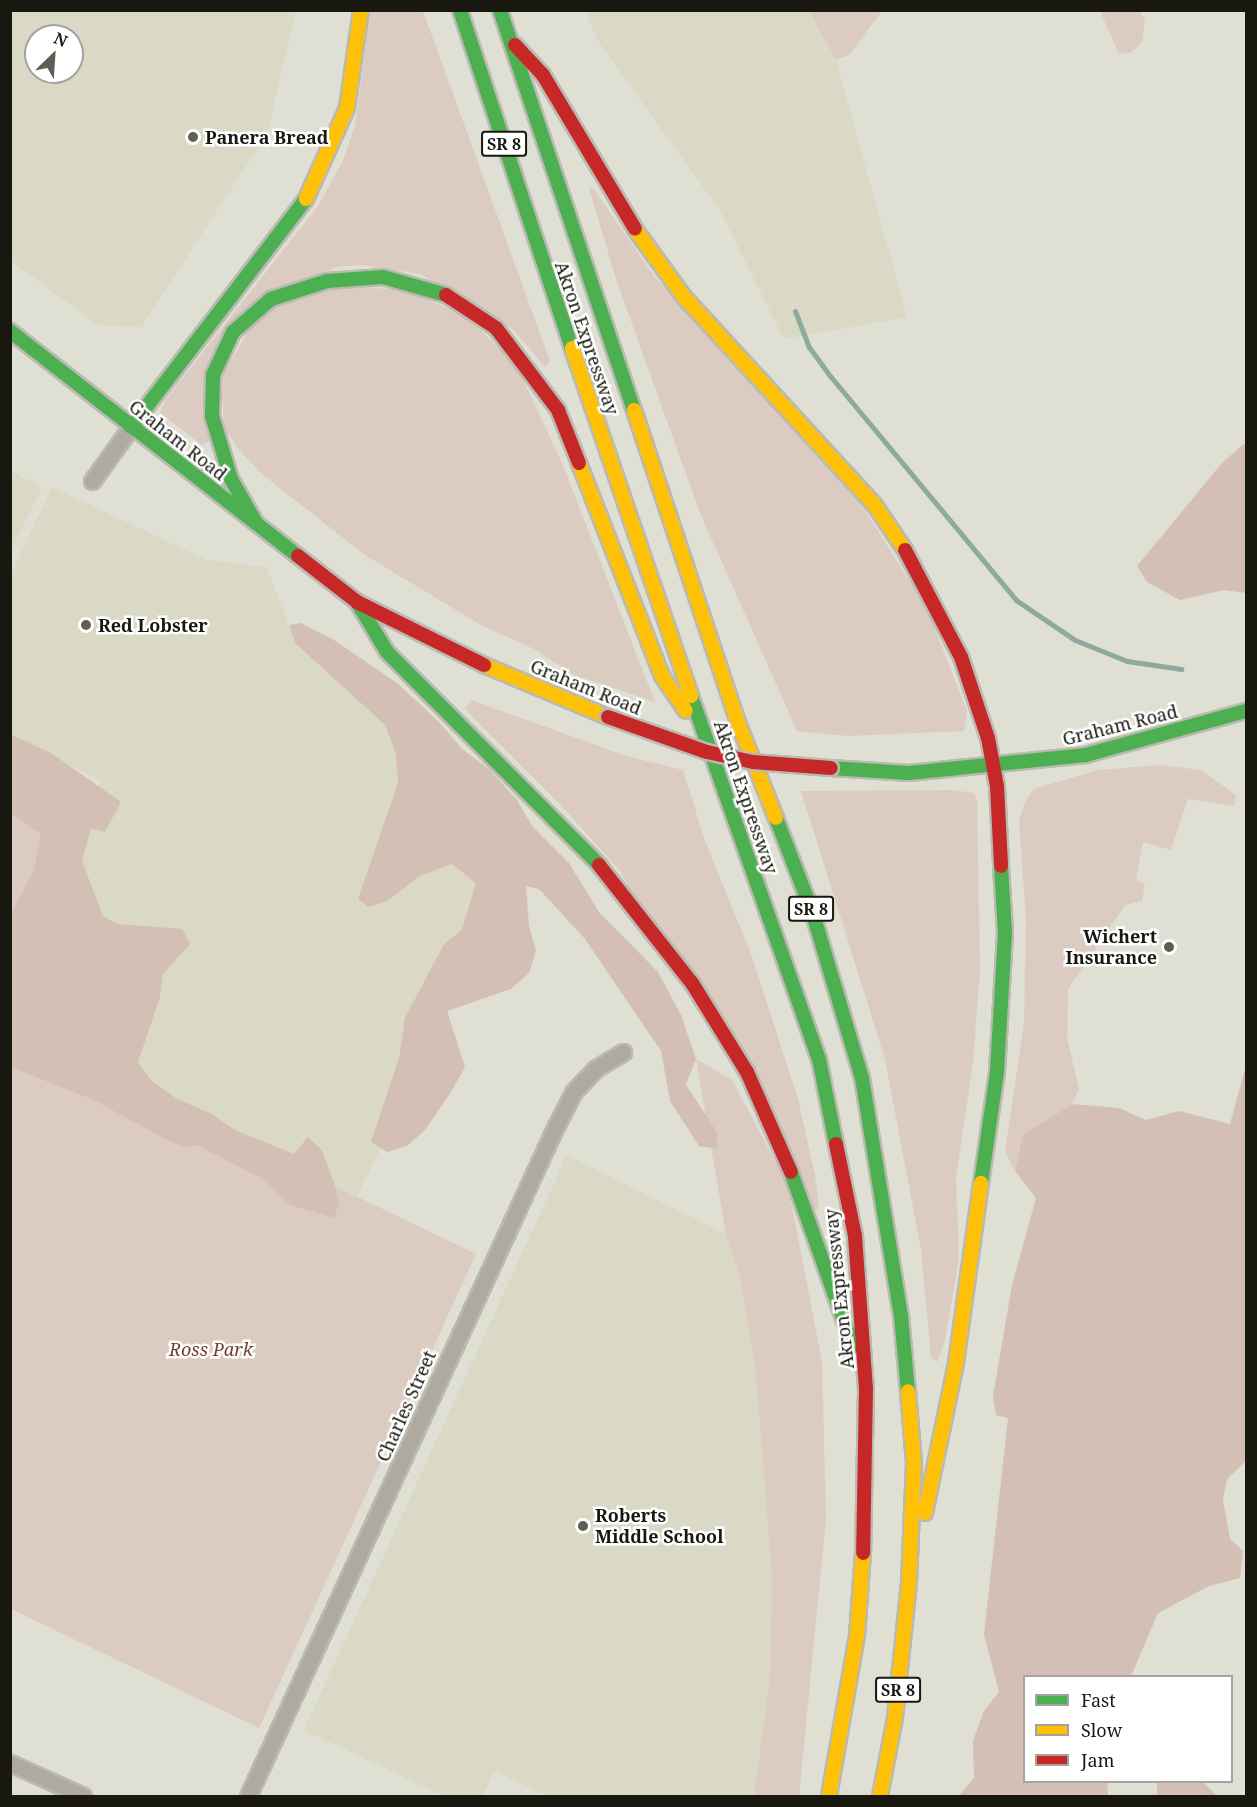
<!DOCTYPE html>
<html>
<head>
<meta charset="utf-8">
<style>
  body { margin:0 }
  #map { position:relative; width:1257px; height:1807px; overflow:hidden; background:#dfdfd4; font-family:"Noto Serif",serif }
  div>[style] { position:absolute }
  .built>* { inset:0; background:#d9d9c5 }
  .green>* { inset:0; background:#dccbc1 }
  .forest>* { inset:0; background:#d3bfb4 }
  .stream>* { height:5px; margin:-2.5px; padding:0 2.5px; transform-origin:2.5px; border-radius:2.5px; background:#8ea99e }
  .roads { filter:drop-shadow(2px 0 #babab2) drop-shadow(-2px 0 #babab2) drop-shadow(0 2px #babab2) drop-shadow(0 -2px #babab2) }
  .street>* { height:15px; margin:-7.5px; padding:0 7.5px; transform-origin:7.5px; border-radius:7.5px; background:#b0a99f }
  .fast>* { height:14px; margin:-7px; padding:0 7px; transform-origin:7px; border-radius:7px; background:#4caf50 }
  .slow>* { height:14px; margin:-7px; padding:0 7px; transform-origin:7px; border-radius:7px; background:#ffc107 }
  .jam>* { height:14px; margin:-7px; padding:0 7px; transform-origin:7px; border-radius:7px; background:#c62828 }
  .bridges { filter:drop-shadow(2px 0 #babab2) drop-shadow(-2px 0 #babab2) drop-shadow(0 2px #babab2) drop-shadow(0 -2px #babab2) }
  .jam-bridge>* { height:14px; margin:-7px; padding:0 7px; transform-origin:7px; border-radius:7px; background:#c62828 }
  .dots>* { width:16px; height:16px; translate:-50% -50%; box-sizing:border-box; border:3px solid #fff; border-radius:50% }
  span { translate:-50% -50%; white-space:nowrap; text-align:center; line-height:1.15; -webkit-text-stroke:5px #fff; paint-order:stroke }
  .shield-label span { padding:2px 4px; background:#fff; border:2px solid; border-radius:4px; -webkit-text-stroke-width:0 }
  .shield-label { font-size:16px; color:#181811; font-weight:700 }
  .poi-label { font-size:18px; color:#181811; font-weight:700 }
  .left { translate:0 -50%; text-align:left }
  .right { translate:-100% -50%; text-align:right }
  .street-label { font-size:18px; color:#181811 }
  .park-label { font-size:18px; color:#713f2f; font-style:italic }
  .frame { position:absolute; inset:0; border:12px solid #181811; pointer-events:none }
  .legend { position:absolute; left:1023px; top:1675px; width:210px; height:108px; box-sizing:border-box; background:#fff; border:2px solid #a3a3a0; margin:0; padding:8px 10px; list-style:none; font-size:18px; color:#181811 }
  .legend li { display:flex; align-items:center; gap:12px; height:30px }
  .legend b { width:30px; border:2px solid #a3a3a0 }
  .north { position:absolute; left:24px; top:24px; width:60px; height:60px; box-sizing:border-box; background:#fff; border:2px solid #a3a3a0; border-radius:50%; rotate:25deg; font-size:16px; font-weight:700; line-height:24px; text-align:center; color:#181811 }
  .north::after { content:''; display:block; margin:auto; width:21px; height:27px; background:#5e5e55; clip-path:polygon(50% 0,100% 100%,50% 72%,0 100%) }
</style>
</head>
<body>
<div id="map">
  <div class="built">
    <i style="clip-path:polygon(evenodd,11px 10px,296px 11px,267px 134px,141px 327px,98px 325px,11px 261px,11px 10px,36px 36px,72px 36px,72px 72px,36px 72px,36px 36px)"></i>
    <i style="clip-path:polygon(585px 11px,809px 11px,836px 60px,907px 317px,784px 339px,721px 212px,598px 41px)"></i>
    <i style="clip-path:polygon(11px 471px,42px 488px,11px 551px)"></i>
    <i style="clip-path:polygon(52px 487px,207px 560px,267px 567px,295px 643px,385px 725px,396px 754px,398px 783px,509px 889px,357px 1196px,11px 1030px,65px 824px,102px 781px,11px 737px,10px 576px)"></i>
    <i style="clip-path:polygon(567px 1155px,726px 1234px,739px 1274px,755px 1362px,772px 1578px,770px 1677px,754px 1796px,548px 1796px,495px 1771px,482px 1796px,444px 1796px,304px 1730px)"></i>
  </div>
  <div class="green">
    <i style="clip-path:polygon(370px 11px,423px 11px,550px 361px,545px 367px,514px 330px,420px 274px,362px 265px,336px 267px,232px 319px,210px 441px,202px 445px,160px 413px,166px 399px,318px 206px,343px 161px,355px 126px)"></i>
    <i style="clip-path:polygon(809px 11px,882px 11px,849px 55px,836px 60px)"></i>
    <i style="clip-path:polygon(1100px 11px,1139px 11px,1145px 20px,1142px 43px,1131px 52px,1119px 54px)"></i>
    <i style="clip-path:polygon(589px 188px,593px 188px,654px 276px,863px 507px,927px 609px,967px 711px,964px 731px,848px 736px,797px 731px,700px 513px,617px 282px)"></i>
    <i style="clip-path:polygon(345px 286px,404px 290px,466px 316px,516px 365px,562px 463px,655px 702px,574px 675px,534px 649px,481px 625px,365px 555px,263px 475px,239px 450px,224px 427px,221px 379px,260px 310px)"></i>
    <i style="clip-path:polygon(471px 700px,626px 756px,683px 770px,704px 838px,751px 954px,798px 1099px,815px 1175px,819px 1206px,815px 1211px,620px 871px,561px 805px,465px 709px)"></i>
    <i style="clip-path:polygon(1159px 765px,1201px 770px,1236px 795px,1234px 806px,1188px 799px,1171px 850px,1143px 842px,1136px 879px,1145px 885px,1142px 901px,1125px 905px,1068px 989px,1067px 1038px,1079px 1089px,1072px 1104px,1023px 1135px,1015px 1171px,1005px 1152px,1024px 1023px,1026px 920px,1019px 820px,1025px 802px,1034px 789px,1098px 770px)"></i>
    <i style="clip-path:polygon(952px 790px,974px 793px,977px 801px,980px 971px,973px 1062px,956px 1178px,959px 1258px,945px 1340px,937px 1362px,931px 1357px,921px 1250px,885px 1059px,801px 791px)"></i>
    <i style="clip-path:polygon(11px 807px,63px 831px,11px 953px)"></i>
    <i style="clip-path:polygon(11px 1030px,476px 1254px,259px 1728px,11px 1609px)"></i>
    <i style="clip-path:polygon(696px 1059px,732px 1080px,788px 1185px,822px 1362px,826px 1519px,799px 1796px,754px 1796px,770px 1677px,772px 1578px,755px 1362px,739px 1274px,726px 1234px)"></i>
  </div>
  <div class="forest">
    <i style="clip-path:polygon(1246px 442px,1246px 593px,1224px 590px,1180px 600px,1147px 582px,1137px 566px,1222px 463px)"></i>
    <i style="clip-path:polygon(301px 623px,334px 640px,397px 683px,439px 722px,462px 749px,489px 769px,517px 800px,532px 826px,569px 863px,599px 912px,658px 972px,681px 1015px,696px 1059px,686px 1085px,717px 1132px,717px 1149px,699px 1146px,670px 1101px,661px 1051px,585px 939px,539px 889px,526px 886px,529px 926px,536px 951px,529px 973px,511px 989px,447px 1011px,465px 1067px,451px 1092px,425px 1130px,407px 1146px,387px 1152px,371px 1142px,399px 1058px,405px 1018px,444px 944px,462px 930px,476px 883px,452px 864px,420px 876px,387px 901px,369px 907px,358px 899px,398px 783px,396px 754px,385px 725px,295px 643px,289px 625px)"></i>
    <i style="clip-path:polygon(10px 734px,51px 753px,121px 802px,105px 832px,91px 828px,82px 861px,103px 916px,117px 924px,182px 929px,190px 944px,163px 974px,160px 997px,138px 1062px,151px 1080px,177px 1099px,212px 1114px,235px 1130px,294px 1154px,308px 1137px,322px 1150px,334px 1183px,339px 1202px,334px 1218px,288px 1204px,261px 1178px,197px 1145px,185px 1147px,169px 1141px,94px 1100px,11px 1067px,11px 914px,34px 870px,41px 834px,11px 813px)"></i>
    <i style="clip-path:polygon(1246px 1065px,1246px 1461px,1227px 1479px,1223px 1499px,1230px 1539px,1243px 1551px,1240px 1578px,1209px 1586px,1158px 1613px,1131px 1676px,1024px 1676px,1024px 1782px,1107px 1782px,1108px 1796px,959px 1796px,974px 1778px,973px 1741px,984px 1711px,999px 1692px,984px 1634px,1008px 1418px,996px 1415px,993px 1396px,1012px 1285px,1036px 1198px,1015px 1171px,1023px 1135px,1072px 1104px,1119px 1108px,1146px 1120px,1179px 1111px,1230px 1124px)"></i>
    <i style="clip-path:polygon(1157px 1782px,1203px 1782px,1217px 1796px,1157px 1796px)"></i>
  </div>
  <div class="stream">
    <i style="left:795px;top:311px;width:39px;rotate:69deg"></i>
    <i style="left:809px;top:347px;width:37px;rotate:54deg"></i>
    <i style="left:831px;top:377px;width:290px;rotate:50.3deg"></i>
    <i style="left:1016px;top:600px;width:71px;rotate:34.1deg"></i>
    <i style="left:1075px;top:640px;width:56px;rotate:22deg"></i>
    <i style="left:1127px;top:661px;width:55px;rotate:8.4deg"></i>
  </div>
  <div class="roads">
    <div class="street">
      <i style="left:92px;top:481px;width:67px;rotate:-54.2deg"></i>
      <i style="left:10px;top:1763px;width:80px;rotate:24.3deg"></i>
      <i style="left:248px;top:1796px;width:735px;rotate:-65.32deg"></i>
      <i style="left:555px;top:1128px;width:42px;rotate:-62.8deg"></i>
      <i style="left:574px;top:1091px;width:30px;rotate:-46deg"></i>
      <i style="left:595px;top:1069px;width:33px;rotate:-31deg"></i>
    </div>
    <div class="fast">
      <i style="left:460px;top:10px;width:356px;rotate:71.7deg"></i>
      <i style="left:500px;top:10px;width:422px;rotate:71.5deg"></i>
      <i style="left:10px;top:331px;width:365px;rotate:38deg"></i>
      <i style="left:131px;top:427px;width:287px;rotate:-52.5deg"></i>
      <i style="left:256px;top:523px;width:51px;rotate:-119.6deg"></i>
      <i style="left:231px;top:479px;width:66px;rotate:-106.8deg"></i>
      <i style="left:212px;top:416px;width:41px;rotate:-88.6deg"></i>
      <i style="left:213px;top:375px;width:47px;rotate:-65.1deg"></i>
      <i style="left:233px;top:332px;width:50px;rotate:-41deg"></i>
      <i style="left:271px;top:299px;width:59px;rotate:-17.8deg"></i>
      <i style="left:327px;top:281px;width:56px;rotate:-4.1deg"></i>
      <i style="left:383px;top:277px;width:66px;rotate:15.9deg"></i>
      <i style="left:357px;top:602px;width:58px;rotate:59deg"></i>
      <i style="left:387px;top:652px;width:301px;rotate:45.1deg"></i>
      <i style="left:691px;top:696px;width:385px;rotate:70.6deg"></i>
      <i style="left:819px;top:1059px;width:87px;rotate:78.7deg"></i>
      <i style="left:831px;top:768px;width:78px;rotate:3.7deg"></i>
      <i style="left:909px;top:773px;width:178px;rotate:-5.8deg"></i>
      <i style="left:1086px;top:755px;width:166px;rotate:-15.4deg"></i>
      <i style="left:776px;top:818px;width:103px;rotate:68.9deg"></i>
      <i style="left:813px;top:914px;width:171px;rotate:73.4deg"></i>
      <i style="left:862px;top:1078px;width:241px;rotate:80.7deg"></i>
      <i style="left:901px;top:1316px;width:75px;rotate:84.7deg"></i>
      <i style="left:791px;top:1172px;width:170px;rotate:70.4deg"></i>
      <i style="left:848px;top:1332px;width:18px;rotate:84deg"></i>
      <i style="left:981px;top:1183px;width:112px;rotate:-81.8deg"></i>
      <i style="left:997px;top:1072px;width:140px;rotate:-86.7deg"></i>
      <i style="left:1005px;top:932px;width:66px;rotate:-93.5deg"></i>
    </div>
    <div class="slow">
      <i style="left:306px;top:199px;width:100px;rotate:-65.7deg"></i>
      <i style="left:347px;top:108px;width:99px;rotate:-81.9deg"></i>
      <i style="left:635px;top:229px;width:84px;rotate:54.2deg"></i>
      <i style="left:684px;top:297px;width:281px;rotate:47.5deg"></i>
      <i style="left:874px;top:504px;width:55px;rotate:56deg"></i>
      <i style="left:572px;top:348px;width:368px;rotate:71.1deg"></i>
      <i style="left:634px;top:410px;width:332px;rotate:71.6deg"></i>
      <i style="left:739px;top:725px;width:100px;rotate:68.3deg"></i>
      <i style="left:579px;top:463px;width:229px;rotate:68.7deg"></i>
      <i style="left:662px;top:676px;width:42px;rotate:55.6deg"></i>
      <i style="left:484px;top:665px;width:134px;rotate:22.8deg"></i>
      <i style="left:925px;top:1513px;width:153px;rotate:-78.3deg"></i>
      <i style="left:956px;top:1363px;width:182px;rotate:-82.1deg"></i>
      <i style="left:829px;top:1796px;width:162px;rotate:-80.1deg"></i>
      <i style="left:857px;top:1636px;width:83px;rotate:-85.9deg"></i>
      <i style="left:880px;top:1796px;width:79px;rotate:-79.1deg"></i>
      <i style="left:895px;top:1718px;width:137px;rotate:-84.1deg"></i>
      <i style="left:909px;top:1582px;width:119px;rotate:-87.6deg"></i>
      <i style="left:914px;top:1463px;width:72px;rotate:-94.8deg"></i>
    </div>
    <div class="jam">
      <i style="left:515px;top:45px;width:41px;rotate:47deg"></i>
      <i style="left:543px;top:75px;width:179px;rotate:59.1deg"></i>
      <i style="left:446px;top:295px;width:60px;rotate:33.4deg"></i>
      <i style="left:496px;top:328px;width:103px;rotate:52.9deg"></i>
      <i style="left:558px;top:410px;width:57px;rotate:68.4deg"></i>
      <i style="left:905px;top:550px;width:121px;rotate:62.4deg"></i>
      <i style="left:961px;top:657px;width:85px;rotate:71.6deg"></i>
      <i style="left:988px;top:738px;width:49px;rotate:79.4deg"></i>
      <i style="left:997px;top:786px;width:80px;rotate:87.1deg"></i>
      <i style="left:298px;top:556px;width:75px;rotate:37.9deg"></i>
      <i style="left:357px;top:602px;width:142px;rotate:26.4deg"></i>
      <i style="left:599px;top:865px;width:150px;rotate:51.8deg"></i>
      <i style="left:692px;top:983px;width:105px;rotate:58.3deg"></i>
      <i style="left:747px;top:1072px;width:109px;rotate:66.3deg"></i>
      <i style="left:836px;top:1144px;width:94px;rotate:78.3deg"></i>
      <i style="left:855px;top:1236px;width:152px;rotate:85.9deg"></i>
      <i style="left:866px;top:1388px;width:165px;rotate:91deg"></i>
    </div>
  </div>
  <div class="bridges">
    <div class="jam-bridge">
      <i style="left:608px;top:717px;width:105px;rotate:19.5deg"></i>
      <i style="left:707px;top:752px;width:47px;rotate:12.3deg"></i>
      <i style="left:753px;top:762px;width:78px;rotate:4.4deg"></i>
    </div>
  </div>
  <div class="dots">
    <i style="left:193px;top:137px;background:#5e5e55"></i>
    <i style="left:86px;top:625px;background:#5e5e55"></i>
    <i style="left:1169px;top:947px;background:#5e5e55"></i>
    <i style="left:583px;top:1526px;background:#5e5e55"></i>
  </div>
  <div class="shield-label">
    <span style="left:504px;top:144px">SR 8</span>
    <span style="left:811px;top:909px">SR 8</span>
    <span style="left:898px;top:1690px">SR 8</span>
  </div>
  <div class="poi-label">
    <span class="left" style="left:205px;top:137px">Panera Bread</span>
    <span class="left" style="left:98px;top:625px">Red Lobster</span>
    <span class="right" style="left:1157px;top:947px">Wichert<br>Insurance</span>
    <span class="left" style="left:595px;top:1526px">Roberts<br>Middle School</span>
  </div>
  <div class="street-label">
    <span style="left:587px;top:338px;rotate:71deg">Akron Expressway</span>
    <span style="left:178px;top:440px;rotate:38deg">Graham Road</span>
    <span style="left:586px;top:687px;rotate:22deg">Graham Road</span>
    <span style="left:1120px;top:725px;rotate:-14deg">Graham Road</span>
    <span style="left:746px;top:797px;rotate:71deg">Akron Expressway</span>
    <span style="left:839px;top:1289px;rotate:-96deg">Akron Expressway</span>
    <span style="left:406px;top:1406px;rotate:-66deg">Charles Street</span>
  </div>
  <div class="park-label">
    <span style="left:211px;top:1349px">Ross Park</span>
  </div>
  <div class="frame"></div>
  <ul class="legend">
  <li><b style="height:8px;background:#4caf50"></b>Fast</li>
  <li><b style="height:8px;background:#ffc107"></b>Slow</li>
  <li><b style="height:8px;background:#c62828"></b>Jam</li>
  </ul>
  <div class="north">N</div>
</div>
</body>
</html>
